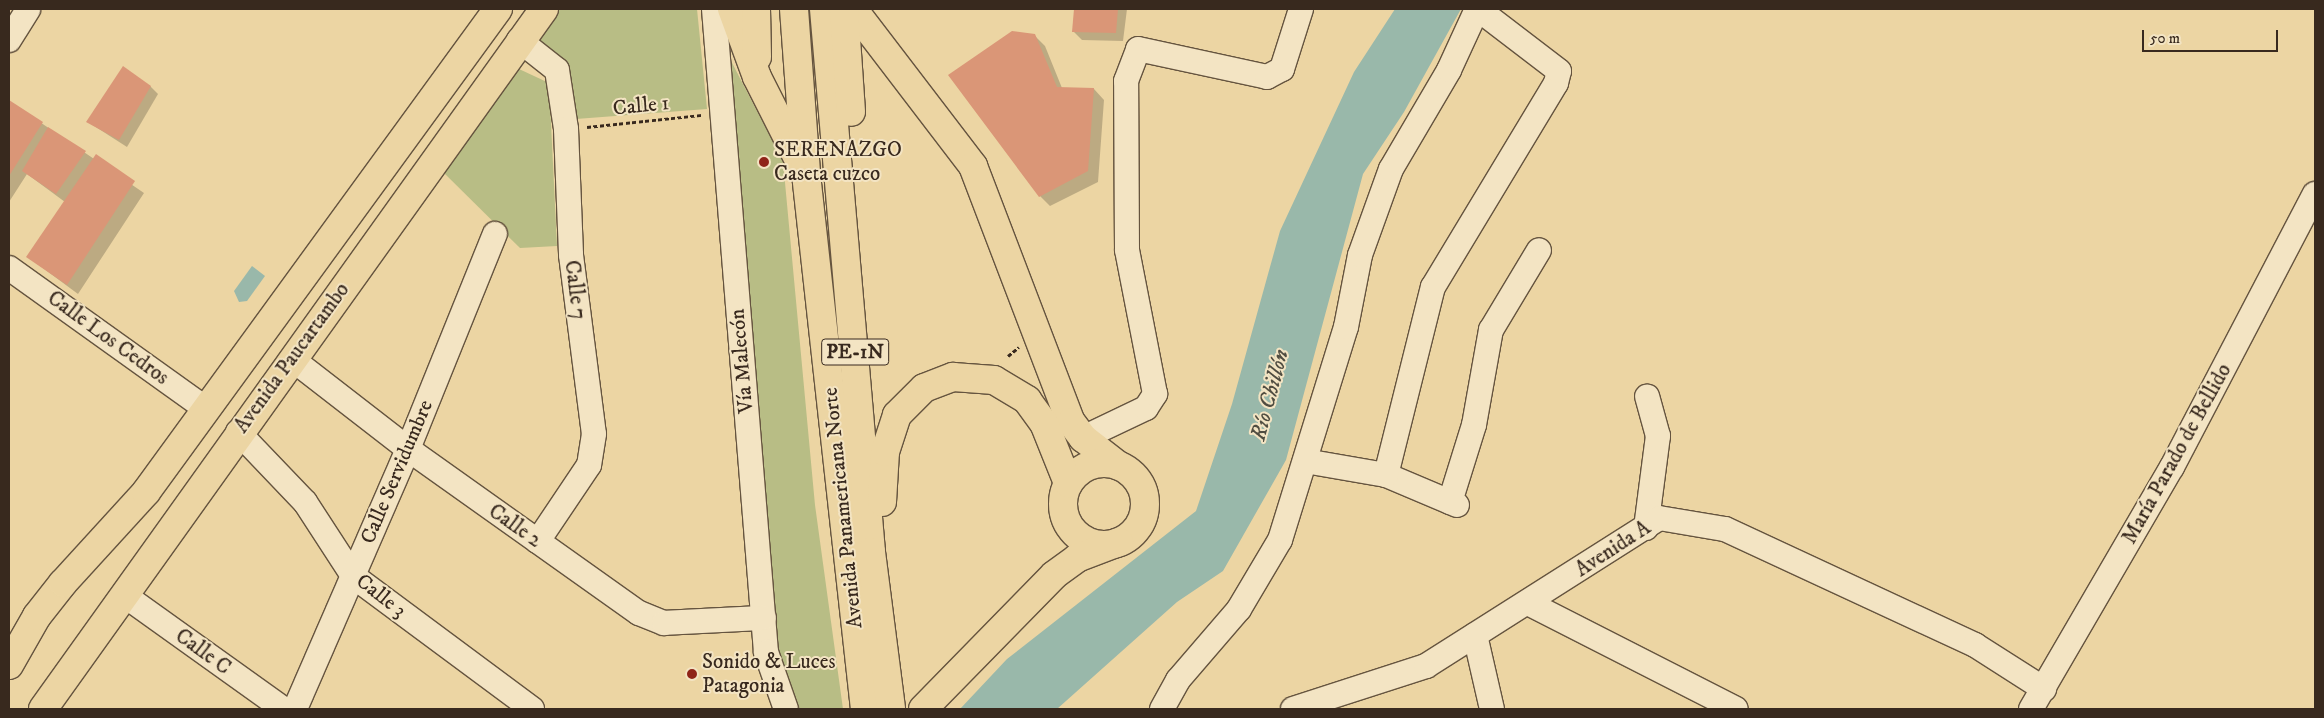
<!DOCTYPE html>
<html>
<head>
<meta charset="utf-8">
<style>
  body { margin:0 }
  #map { position:relative; width:2324px; height:718px; overflow:hidden; background:#ecd5a3; font-family:"IM FELL DW Pica",serif }
  div>[style] { position:absolute }
  .green>* { inset:0; background:#b8bd85 }
  .water>* { inset:0; background:#99b8aa }
  .shadow>* { inset:0; background:#0003 }
  .building>* { inset:0; background:#da9677 }
  .path>* { height:3px; margin-top:-1.5px; transform-origin:0; background:repeating-linear-gradient(90deg,#38291e 0 4px,transparent 0 6.5px) }
  .roads { filter:drop-shadow(1px 0 #65543f) drop-shadow(-1px 0 #65543f) drop-shadow(0 1px #65543f) drop-shadow(0 -1px #65543f) }
  .minor>* { height:24px; margin:-12px; padding:0 12px; transform-origin:12px; border-radius:12px; background:#f3e4c3 }
  .major>* { height:28px; margin:-14px; padding:0 14px; transform-origin:14px; border-radius:14px; background:#ecd5a3 }
  .major>.ring { margin:-14px; padding:0; box-sizing:content-box; background:none; border:28px solid #ecd5a3; border-radius:50% }
  .highway>* { height:28px; margin:-14px; padding:0 14px; transform-origin:14px; border-radius:14px; background:#ecd5a3 }
  .dots>* { width:14px; height:14px; translate:-50% -50%; box-sizing:border-box; border:2px solid #f3e4c3; border-radius:50% }
  span { translate:-50% -50%; white-space:nowrap; text-align:center; line-height:1.15; -webkit-text-stroke:4px #f3e4c3; paint-order:stroke }
  .shield-label span { padding:1px 4px; background:#f3e4c3; border:1px solid; border-radius:4px; -webkit-text-stroke-width:0 }
  .shield-label { font-size:20px; color:#38291e; font-weight:700 }
  .street-label { font-size:21px; color:#38291e }
  .poi-label { font-size:21px; color:#38291e }
  .left { translate:0 -50%; text-align:left }
  .water-label { font-size:22px; color:#504d41; font-style:italic }
  .frame { position:absolute; inset:0; border:10px solid #38291e; pointer-events:none }
  .scale { position:absolute; left:2142px; top:30px; width:136px; height:22px; box-sizing:border-box; border:2px solid #38291e; border-top:0; padding-left:6px; font-size:15px; line-height:18px; white-space:nowrap; color:#38291e; -webkit-text-stroke:4px #f3e4c3; paint-order:stroke }
</style>
</head>
<body>
<div id="map">
  <div class="green">
    <i style="clip-path:polygon(550px 9px,697px 9px,707px 109px,576px 119px,524px 40px)"></i>
    <i style="clip-path:polygon(729px 57px,783px 161px,815px 505px,843px 709px,798px 709px,772px 647px)"></i>
    <i style="clip-path:polygon(519px 69px,549px 83px,557px 246px,520px 248px,443px 172px)"></i>
  </div>
  <div class="water">
    <i style="clip-path:polygon(1395px 9px,1461px 9px,1404px 112px,1363px 174px,1286px 460px,1223px 571px,1177px 602px,1057px 709px,960px 709px,1007px 659px,1196px 511px,1232px 404px,1280px 231px,1354px 72px)"></i>
    <i style="clip-path:polygon(252px 266px,265px 276px,247px 301px,239px 302px,234px 291px)"></i>
  </div>
  <div class="shadow">
    <i style="clip-path:polygon(1076px 9px,1127px 9px,1123px 41px,1082px 40px,1074px 32px)"></i>
    <i style="clip-path:polygon(1034px 35px,1045px 46px,1062px 88px,1094px 89px,1104px 100px,1098px 182px,1050px 206px,1040px 196px)"></i>
    <i style="clip-path:polygon(150px 86px,158px 94px,127px 147px,88px 122px)"></i>
    <i style="clip-path:polygon(9px 101px,144px 193px,78px 294px,28px 257px,65px 202px,27px 174px,9px 202px)"></i>
  </div>
  <div class="building">
    <i style="clip-path:polygon(1074px 9px,1118px 9px,1116px 33px,1072px 32px)"></i>
    <i style="clip-path:polygon(1012px 31px,1035px 34px,1057px 87px,1094px 88px,1088px 171px,1039px 197px,948px 75px)"></i>
    <i style="clip-path:polygon(123px 66px,151px 86px,119px 140px,86px 122px)"></i>
    <i style="clip-path:polygon(9px 100px,43px 122px,9px 176px)"></i>
    <i style="clip-path:polygon(48px 127px,86px 151px,56px 194px,22px 171px)"></i>
    <i style="clip-path:polygon(96px 154px,135px 181px,67px 285px,26px 257px)"></i>
  </div>
  <div class="path">
    <i style="left:587px;top:127px;width:116px;rotate:-6deg"></i>
    <i style="left:1008px;top:356px;width:14px;rotate:-39deg"></i>
  </div>
  <div class="roads">
    <div class="minor">
      <i style="left:714px;top:9px;width:645px;rotate:85.38deg"></i>
      <i style="left:766px;top:652px;width:60px;rotate:70.7deg"></i>
      <i style="left:9px;top:40px;width:36px;rotate:-58deg"></i>
      <i style="left:519px;top:40px;width:48px;rotate:38.3deg"></i>
      <i style="left:557px;top:70px;width:60px;rotate:81.3deg"></i>
      <i style="left:566px;top:129px;width:126px;rotate:87.7deg"></i>
      <i style="left:571px;top:255px;width:180px;rotate:82.7deg"></i>
      <i style="left:594px;top:434px;width:31px;rotate:99deg"></i>
      <i style="left:589px;top:465px;width:92px;rotate:123.9deg"></i>
      <i style="left:9px;top:268px;width:242px;rotate:35.6deg"></i>
      <i style="left:292px;top:359px;width:147px;rotate:37.8deg"></i>
      <i style="left:408px;top:449px;width:283px;rotate:35.4deg"></i>
      <i style="left:639px;top:613px;width:27px;rotate:22deg"></i>
      <i style="left:664px;top:623px;width:100px;rotate:-2.9deg"></i>
      <i style="left:238px;top:432px;width:97px;rotate:46.3deg"></i>
      <i style="left:305px;top:502px;width:88px;rotate:57deg"></i>
      <i style="left:353px;top:576px;width:223px;rotate:36.6deg"></i>
      <i style="left:1083px;top:438px;width:70px;rotate:-25.5deg"></i>
      <i style="left:1146px;top:408px;width:17px;rotate:-57deg"></i>
      <i style="left:1155px;top:394px;width:147px;rotate:-101deg"></i>
      <i style="left:1127px;top:250px;width:169px;rotate:-90.3deg"></i>
      <i style="left:1126px;top:81px;width:34px;rotate:-69deg"></i>
      <i style="left:1138px;top:49px;width:132px;rotate:12.2deg"></i>
      <i style="left:1267px;top:77px;width:17px;rotate:-28deg"></i>
      <i style="left:1282px;top:69px;width:63px;rotate:-72.4deg"></i>
      <i style="left:1305px;top:461px;width:82px;rotate:9.8deg"></i>
      <i style="left:1386px;top:475px;width:77px;rotate:22.9deg"></i>
      <i style="left:1386px;top:475px;width:194px;rotate:-76deg"></i>
      <i style="left:1433px;top:287px;width:238px;rotate:-58.9deg"></i>
      <i style="left:1556px;top:83px;width:12px;rotate:-76deg"></i>
      <i style="left:1559px;top:71px;width:102px;rotate:-142.6deg"></i>
      <i style="left:1450px;top:502px;width:81px;rotate:-72.7deg"></i>
      <i style="left:1474px;top:425px;width:97px;rotate:-79.9deg"></i>
      <i style="left:1491px;top:330px;width:93px;rotate:-59deg"></i>
      <i style="left:1646px;top:528px;width:93px;rotate:-82.6deg"></i>
      <i style="left:1658px;top:436px;width:41px;rotate:-105.4deg"></i>
      <i style="left:124px;top:595px;width:196px;rotate:35.6deg"></i>
      <i style="left:1528px;top:603px;width:233px;rotate:27deg"></i>
      <i style="left:1475px;top:635px;width:76px;rotate:77.1deg"></i>
      <i style="left:295px;top:709px;width:283px;rotate:-66.5deg"></i>
      <i style="left:408px;top:449px;width:232px;rotate:-68deg"></i>
      <i style="left:1162px;top:709px;width:33px;rotate:-61deg"></i>
      <i style="left:1178px;top:680px;width:94px;rotate:-49.3deg"></i>
      <i style="left:1239px;top:609px;width:80px;rotate:-59.3deg"></i>
      <i style="left:1280px;top:540px;width:223px;rotate:-72.8deg"></i>
      <i style="left:1346px;top:327px;width:73px;rotate:-79deg"></i>
      <i style="left:1360px;top:255px;width:91px;rotate:-70.2deg"></i>
      <i style="left:1391px;top:169px;width:115px;rotate:-59.6deg"></i>
      <i style="left:1449px;top:70px;width:67px;rotate:-65.3deg"></i>
      <i style="left:1293px;top:709px;width:140px;rotate:-17.9deg"></i>
      <i style="left:1426px;top:666px;width:276px;rotate:-32.4deg"></i>
      <i style="left:1659px;top:518px;width:67px;rotate:9.5deg"></i>
      <i style="left:1725px;top:529px;width:276px;rotate:24.9deg"></i>
      <i style="left:1975px;top:645px;width:82px;rotate:32.5deg"></i>
      <i style="left:2031px;top:709px;width:280px;rotate:-59.8deg"></i>
      <i style="left:2172px;top:467px;width:308px;rotate:-62.4deg"></i>
    </div>
    <div class="major">
      <i style="left:853px;top:9px;width:198px;rotate:52.6deg"></i>
      <i style="left:973px;top:166px;width:274px;rotate:69.1deg"></i>
      <i style="left:1071px;top:422px;width:20px;rotate:53deg"></i>
      <i style="left:1083px;top:438px;width:46px;rotate:37.9deg"></i>
      <i class="ring" style="left:1063px;top:463px;width:54px;height:54px"></i>
      <i style="left:9px;top:665px;width:56px;rotate:-60.3deg"></i>
      <i style="left:37px;top:616px;width:42px;rotate:-51.8deg"></i>
      <i style="left:63px;top:583px;width:123px;rotate:-47.6deg"></i>
      <i style="left:146px;top:492px;width:598px;rotate:-53.92deg"></i>
      <i style="left:43px;top:709px;width:861px;rotate:-54.41deg"></i>
      <i style="left:923px;top:709px;width:187px;rotate:-45.6deg"></i>
      <i style="left:1054px;top:575px;width:29px;rotate:-36deg"></i>
      <i style="left:1077px;top:558px;width:45px;rotate:-20.9deg"></i>
    </div>
    <div class="highway">
      <i style="left:732px;top:9px;width:72px;rotate:69.8deg"></i>
      <i style="left:757px;top:77px;width:97px;rotate:63.2deg"></i>
      <i style="left:756px;top:9px;width:48px;rotate:88.8deg"></i>
      <i style="left:794px;top:9px;width:165px;rotate:85.8deg"></i>
      <i style="left:806px;top:174px;width:538px;rotate:83.71deg"></i>
      <i style="left:824px;top:9px;width:545px;rotate:85.05deg"></i>
      <i style="left:871px;top:552px;width:158px;rotate:82.7deg"></i>
      <i style="left:844px;top:9px;width:103px;rotate:86.1deg"></i>
      <i style="left:882px;top:502px;width:50px;rotate:-86.6deg"></i>
      <i style="left:885px;top:452px;width:39px;rotate:-72deg"></i>
      <i style="left:897px;top:415px;width:38px;rotate:-45deg"></i>
      <i style="left:924px;top:388px;width:31px;rotate:-21deg"></i>
      <i style="left:953px;top:377px;width:41px;rotate:4.2deg"></i>
      <i style="left:994px;top:380px;width:39px;rotate:31deg"></i>
      <i style="left:1027px;top:400px;width:29px;rotate:54deg"></i>
      <i style="left:1044px;top:423px;width:65px;rotate:68.2deg"></i>
    </div>
  </div>
  <div class="dots">
    <i style="left:764px;top:162px;background:#8f2418"></i>
    <i style="left:692px;top:674px;background:#8f2418"></i>
  </div>
  <div class="shield-label">
    <span style="left:855px;top:352px">PE-1N</span>
  </div>
  <div class="street-label">
    <span style="left:641px;top:106px;rotate:-6deg">Calle 1</span>
    <span style="left:575px;top:290px;rotate:83deg">Calle 7</span>
    <span style="left:108px;top:338px;rotate:36deg">Calle Los Cedros</span>
    <span style="left:292px;top:358px;rotate:-54deg">Avenida Paucartambo</span>
    <span style="left:742px;top:361px;rotate:-95deg">Vía Malecón</span>
    <span style="left:2177px;top:454px;rotate:-61deg">María Parado de Bellido</span>
    <span style="left:397px;top:472px;rotate:-67deg">Calle Servidumbre</span>
    <span style="left:843px;top:508px;rotate:-96deg">Avenida Panamericana Norte</span>
    <span style="left:515px;top:526px;rotate:35deg">Calle 2</span>
    <span style="left:1613px;top:549px;rotate:-33deg">Avenida A</span>
    <span style="left:381px;top:596px;rotate:38deg">Calle 3</span>
    <span style="left:203px;top:652px;rotate:36deg">Calle C</span>
  </div>
  <div class="poi-label">
    <span class="left" style="left:774px;top:162px">SERENAZGO<br>Caseta cuzco</span>
    <span class="left" style="left:702px;top:674px">Sonido &amp; Luces<br>Patagonia</span>
  </div>
  <div class="water-label">
    <span style="left:1270px;top:395px;rotate:-75deg">Río Chillón</span>
  </div>
  <div class="frame"></div>
  <div class="scale">50 m</div>
</div>
</body>
</html>
